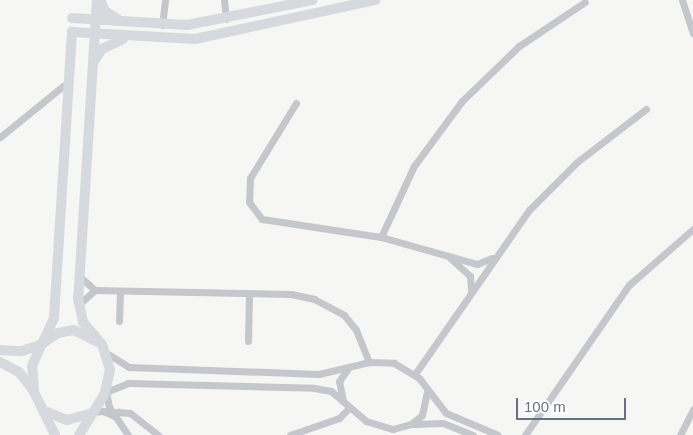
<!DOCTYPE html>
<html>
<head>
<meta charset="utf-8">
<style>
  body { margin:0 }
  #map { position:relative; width:693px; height:435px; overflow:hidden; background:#f6f7f4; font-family:Arial,sans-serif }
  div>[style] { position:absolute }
  .street>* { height:7px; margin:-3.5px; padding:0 3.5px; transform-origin:3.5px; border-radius:3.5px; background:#c4c7cb }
  .secondary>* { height:10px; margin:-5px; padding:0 5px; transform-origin:5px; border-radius:5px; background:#d6dadf }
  span { translate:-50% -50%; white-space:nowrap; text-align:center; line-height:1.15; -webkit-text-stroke:5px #fff; paint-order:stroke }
  .scale { position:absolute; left:516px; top:398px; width:110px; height:22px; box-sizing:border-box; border:2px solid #657285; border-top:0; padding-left:6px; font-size:15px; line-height:18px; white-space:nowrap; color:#657285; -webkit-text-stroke:4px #fff; paint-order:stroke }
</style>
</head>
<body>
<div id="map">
  <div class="street">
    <i style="left:224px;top:0;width:19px;rotate:84deg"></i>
    <i style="left:682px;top:0;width:35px;rotate:72deg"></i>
    <i style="left:162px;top:25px;width:25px;rotate:-83deg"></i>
    <i style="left:296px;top:103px;width:88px;rotate:121.5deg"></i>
    <i style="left:250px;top:178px;width:24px;rotate:92deg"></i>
    <i style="left:249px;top:202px;width:21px;rotate:53deg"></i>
    <i style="left:262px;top:219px;width:120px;rotate:8.6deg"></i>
    <i style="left:381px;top:237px;width:100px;rotate:15.7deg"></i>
    <i style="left:477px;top:264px;width:16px;rotate:-22deg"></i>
    <i style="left:0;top:137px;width:81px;rotate:-39deg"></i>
    <i style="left:381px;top:237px;width:78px;rotate:-65.1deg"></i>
    <i style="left:414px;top:166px;width:81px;rotate:-53.6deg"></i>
    <i style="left:462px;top:101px;width:79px;rotate:-44deg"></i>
    <i style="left:519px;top:46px;width:79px;rotate:-33.7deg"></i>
    <i style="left:449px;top:257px;width:28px;rotate:42deg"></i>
    <i style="left:470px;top:276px;width:15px;rotate:86deg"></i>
    <i style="left:80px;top:277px;width:20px;rotate:41deg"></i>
    <i style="left:95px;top:290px;width:196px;rotate:1.2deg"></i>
    <i style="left:291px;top:294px;width:24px;rotate:12deg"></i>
    <i style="left:314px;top:299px;width:34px;rotate:28deg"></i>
    <i style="left:344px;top:315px;width:19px;rotate:51deg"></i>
    <i style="left:356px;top:330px;width:35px;rotate:68deg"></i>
    <i style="left:79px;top:304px;width:21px;rotate:-41deg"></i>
    <i style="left:119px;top:321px;width:30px;rotate:-88deg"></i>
    <i style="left:248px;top:341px;width:47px;rotate:-88.8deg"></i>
    <i style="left:108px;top:354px;width:25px;rotate:32deg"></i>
    <i style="left:129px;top:367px;width:190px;rotate:2.1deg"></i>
    <i style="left:319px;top:374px;width:51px;rotate:-13.5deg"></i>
    <i style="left:369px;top:362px;width:25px;rotate:2deg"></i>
    <i style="left:394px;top:363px;width:29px;rotate:31deg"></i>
    <i style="left:419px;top:378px;width:44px;rotate:52.4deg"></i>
    <i style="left:446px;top:413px;width:56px;rotate:22.9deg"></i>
    <i style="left:415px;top:374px;width:200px;rotate:-55.2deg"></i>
    <i style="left:529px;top:210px;width:68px;rotate:-45deg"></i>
    <i style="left:577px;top:162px;width:87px;rotate:-37.5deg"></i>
    <i style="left:343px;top:401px;width:20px;rotate:-101deg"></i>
    <i style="left:339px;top:381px;width:14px;rotate:-54deg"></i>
    <i style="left:91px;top:412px;width:12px;rotate:-5deg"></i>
    <i style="left:103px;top:411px;width:12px;rotate:24deg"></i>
    <i style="left:114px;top:416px;width:6px;rotate:-45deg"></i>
    <i style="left:118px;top:412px;width:12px;rotate:5deg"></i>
    <i style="left:130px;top:413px;width:36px;rotate:38deg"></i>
    <i style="left:414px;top:424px;width:29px;rotate:-2deg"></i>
    <i style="left:443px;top:423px;width:32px;rotate:22deg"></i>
    <i style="left:128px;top:435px;width:34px;rotate:-124deg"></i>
    <i style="left:109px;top:407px;width:15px;rotate:-101deg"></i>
    <i style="left:106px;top:392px;width:24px;rotate:-22deg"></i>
    <i style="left:128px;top:383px;width:186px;rotate:1.5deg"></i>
    <i style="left:314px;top:388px;width:17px;rotate:10deg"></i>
    <i style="left:331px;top:391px;width:46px;rotate:40.6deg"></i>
    <i style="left:366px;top:421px;width:28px;rotate:17deg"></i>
    <i style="left:393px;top:429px;width:19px;rotate:-16deg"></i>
    <i style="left:411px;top:424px;width:14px;rotate:-39deg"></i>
    <i style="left:422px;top:415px;width:24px;rotate:-78deg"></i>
    <i style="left:290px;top:435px;width:52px;rotate:-19.1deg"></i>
    <i style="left:339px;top:418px;width:14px;rotate:-45deg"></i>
    <i style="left:525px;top:435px;width:183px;rotate:-55.3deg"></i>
    <i style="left:629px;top:285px;width:85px;rotate:-41.2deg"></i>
    <i style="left:680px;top:435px;width:29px;rotate:-63deg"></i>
  </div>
  <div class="secondary">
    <i style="left:97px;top:0;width:299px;rotate:93.6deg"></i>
    <i style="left:78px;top:298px;width:25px;rotate:78deg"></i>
    <i style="left:83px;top:322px;width:26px;rotate:50deg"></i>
    <i style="left:100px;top:0;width:12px;rotate:66deg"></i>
    <i style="left:105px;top:11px;width:17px;rotate:33deg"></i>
    <i style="left:72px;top:18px;width:115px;rotate:3.5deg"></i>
    <i style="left:187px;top:25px;width:128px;rotate:-11.2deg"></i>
    <i style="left:94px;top:61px;width:14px;rotate:-56deg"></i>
    <i style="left:102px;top:49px;width:23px;rotate:-25deg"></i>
    <i style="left:0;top:350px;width:22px;rotate:3deg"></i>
    <i style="left:22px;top:351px;width:21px;rotate:-19deg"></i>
    <i style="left:42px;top:344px;width:29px;rotate:-65deg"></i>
    <i style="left:54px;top:318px;width:287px;rotate:-86.4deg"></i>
    <i style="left:72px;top:32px;width:123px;rotate:3.3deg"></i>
    <i style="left:195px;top:39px;width:185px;rotate:-12.2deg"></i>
    <i style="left:0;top:362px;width:21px;rotate:28deg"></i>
    <i style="left:19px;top:372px;width:23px;rotate:52deg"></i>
    <i style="left:47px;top:412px;width:22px;rotate:22deg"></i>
    <i style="left:67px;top:420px;width:23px;rotate:-15deg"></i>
    <i style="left:55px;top:435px;width:48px;rotate:-116deg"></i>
    <i style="left:34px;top:392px;width:26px;rotate:-94deg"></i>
    <i style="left:32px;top:366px;width:24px;rotate:-66deg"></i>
    <i style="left:42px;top:344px;width:19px;rotate:-35deg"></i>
    <i style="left:58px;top:333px;width:16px;rotate:-11deg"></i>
    <i style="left:74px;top:330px;width:31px;rotate:27deg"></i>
    <i style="left:102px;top:344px;width:27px;rotate:73deg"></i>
    <i style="left:110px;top:370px;width:26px;rotate:103deg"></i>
    <i style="left:104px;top:395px;width:47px;rotate:122deg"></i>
  </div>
  <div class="scale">100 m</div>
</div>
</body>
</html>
